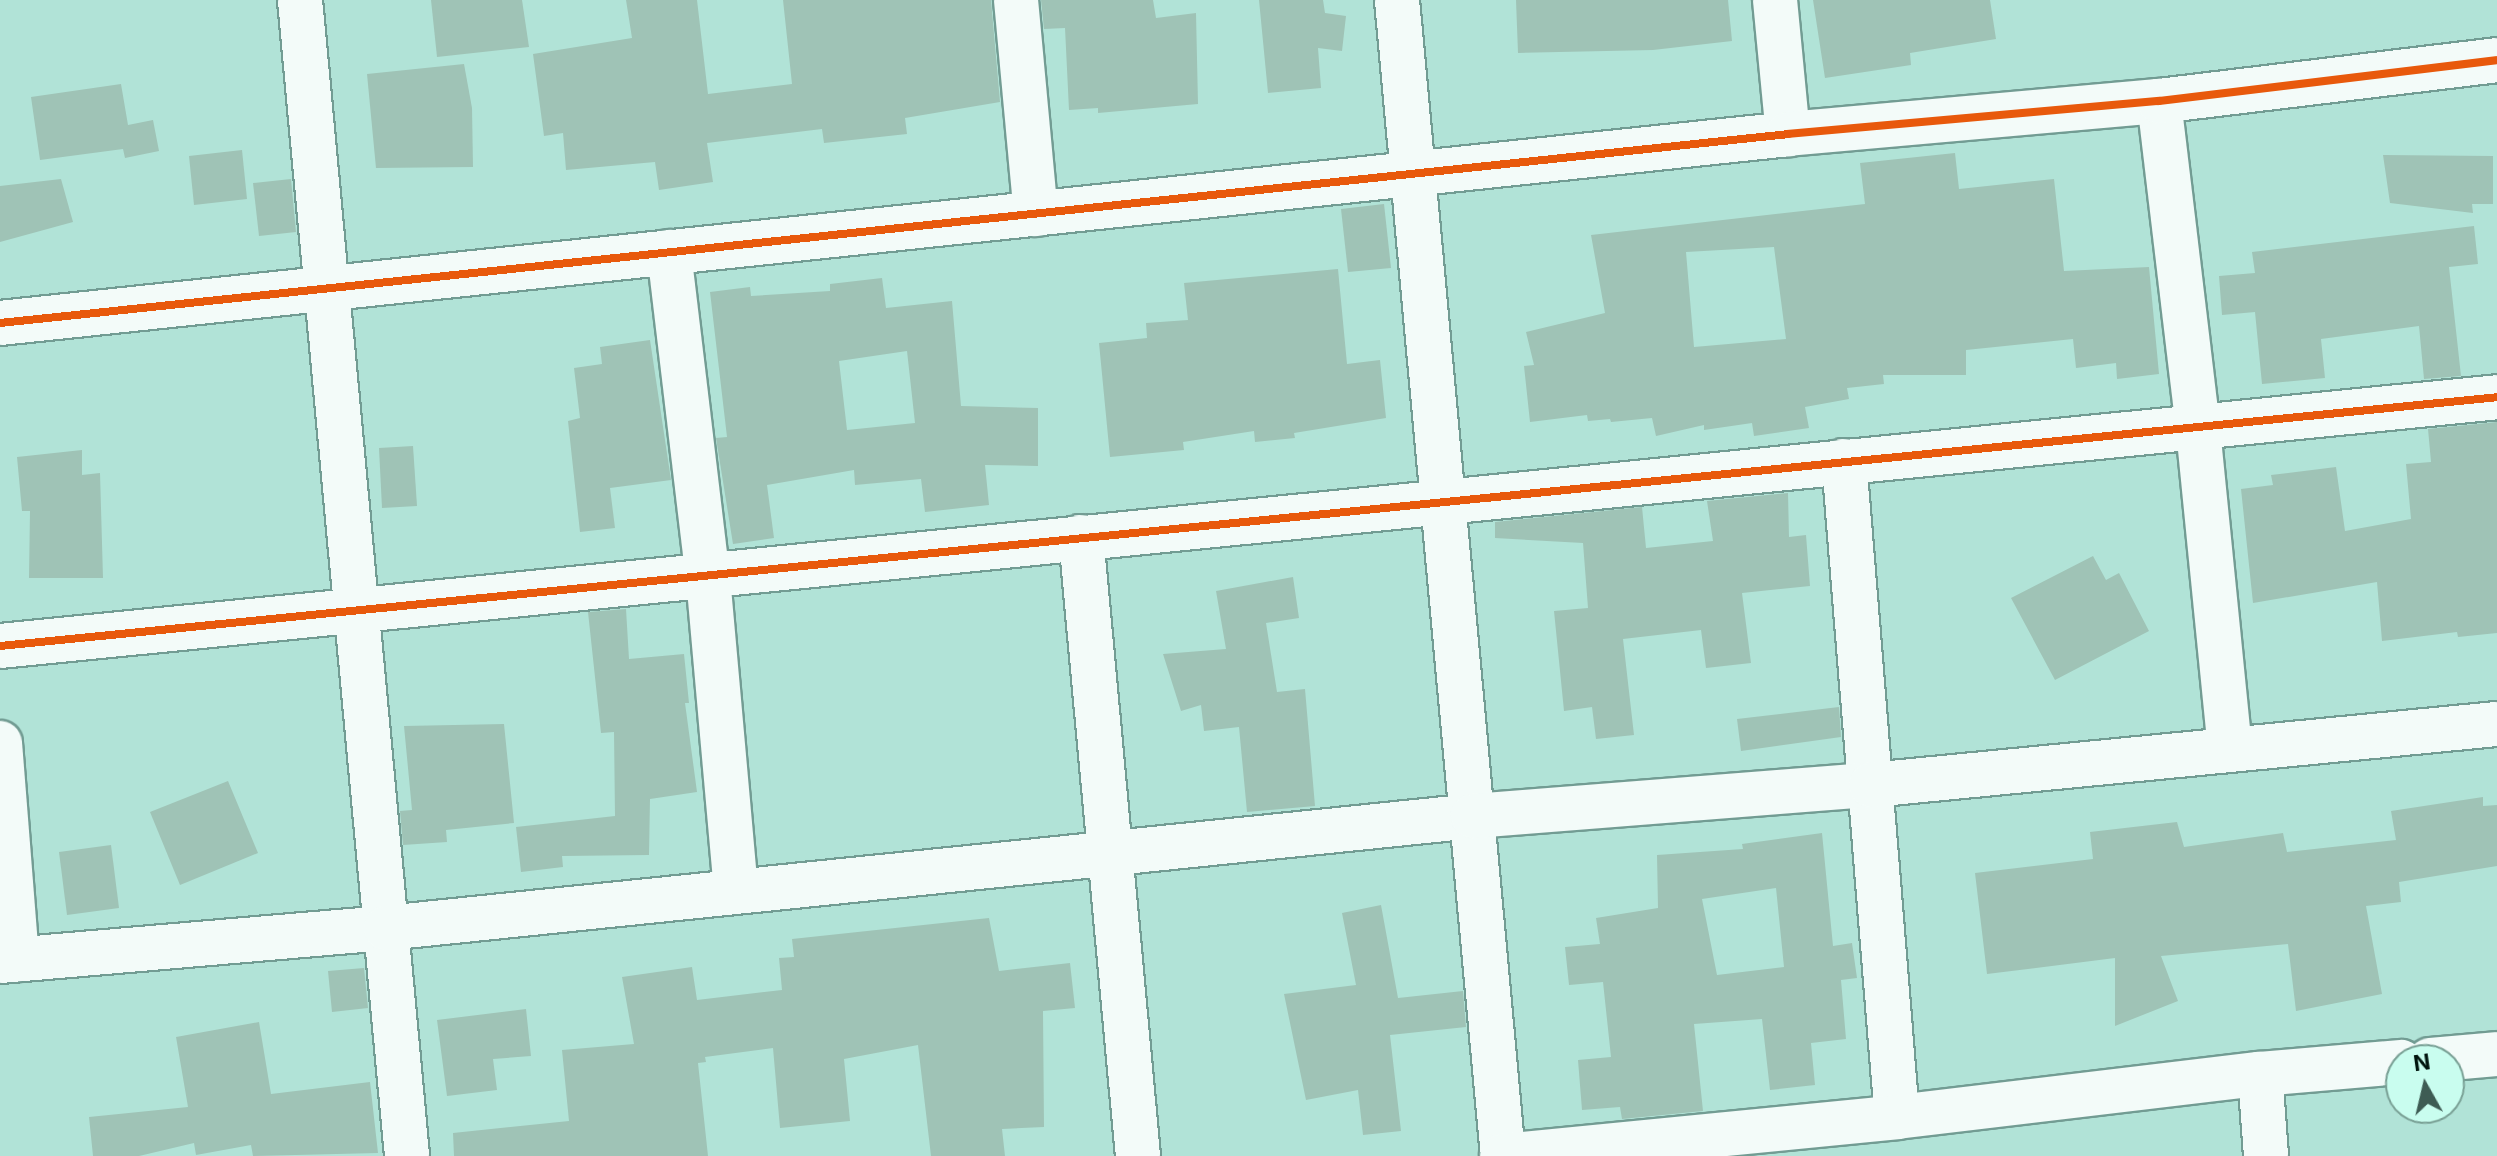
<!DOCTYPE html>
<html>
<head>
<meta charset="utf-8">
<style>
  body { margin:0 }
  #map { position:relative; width:2497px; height:1156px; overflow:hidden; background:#b1e3d7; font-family:Inter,sans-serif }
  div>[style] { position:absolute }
  .building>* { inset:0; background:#9fc3b6 }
  .roads { filter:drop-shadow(2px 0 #729c93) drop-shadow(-2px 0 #729c93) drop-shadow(0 2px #729c93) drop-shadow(0 -2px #729c93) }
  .minor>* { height:44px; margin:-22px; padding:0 22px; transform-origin:22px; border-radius:22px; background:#f3fbf9 }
  .cycleway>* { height:8px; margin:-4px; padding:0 4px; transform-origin:4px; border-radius:4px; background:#e8590c }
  span { translate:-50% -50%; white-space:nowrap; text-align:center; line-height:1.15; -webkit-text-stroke:6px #c9fdef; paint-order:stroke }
  .north { position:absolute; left:2385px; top:1044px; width:80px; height:80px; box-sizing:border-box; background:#c9fdef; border:2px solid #79a095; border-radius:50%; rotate:352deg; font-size:22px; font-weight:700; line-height:32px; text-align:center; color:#00140e }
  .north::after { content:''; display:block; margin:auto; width:28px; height:36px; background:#3e5c54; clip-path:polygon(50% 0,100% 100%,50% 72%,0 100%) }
</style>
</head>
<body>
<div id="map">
  <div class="building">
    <i style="clip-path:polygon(431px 0,522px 0,529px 47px,437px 57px)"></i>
    <i style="clip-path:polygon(626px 0,697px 0,708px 94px,792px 84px,783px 0,991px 0,1000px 102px,905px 118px,907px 134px,824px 143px,822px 129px,707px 143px,713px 182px,659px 190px,655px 162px,566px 170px,563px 133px,544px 136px,533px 54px,632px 38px)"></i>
    <i style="clip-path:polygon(1041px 0,1153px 0,1156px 18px,1196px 13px,1198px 104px,1098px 113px,1098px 108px,1069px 110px,1065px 28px,1044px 29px)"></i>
    <i style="clip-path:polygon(1259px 0,1323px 0,1325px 13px,1346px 16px,1342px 51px,1318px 48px,1321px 88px,1268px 93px)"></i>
    <i style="clip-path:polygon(1516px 0,1728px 0,1732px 41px,1653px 50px,1518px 53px)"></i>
    <i style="clip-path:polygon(1813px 0,1990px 0,1996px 39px,1910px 53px,1911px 65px,1825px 78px)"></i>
    <i style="clip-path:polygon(464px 64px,472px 108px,473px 167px,376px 168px,367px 74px)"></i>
    <i style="clip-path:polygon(121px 84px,128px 125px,153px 120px,159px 151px,125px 158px,123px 149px,40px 160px,31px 97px)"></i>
    <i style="clip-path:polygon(242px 150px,247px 199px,194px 205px,189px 156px)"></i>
    <i style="clip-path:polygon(evenodd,1955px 153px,1959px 189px,2054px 179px,2064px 271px,2149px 267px,2159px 374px,2117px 379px,2116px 363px,2076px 368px,2073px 339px,1966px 350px,1966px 375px,1883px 375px,1884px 384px,1847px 388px,1849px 399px,1805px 407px,1809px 428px,1754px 436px,1752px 423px,1704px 430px,1704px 425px,1656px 436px,1652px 418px,1611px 422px,1610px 419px,1588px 421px,1587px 415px,1530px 422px,1524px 366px,1534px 365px,1526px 332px,1605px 313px,1591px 235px,1865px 204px,1860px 163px,1955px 153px,1774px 247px,1786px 339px,1694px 347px,1686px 252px,1774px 247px)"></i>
    <i style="clip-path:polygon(2383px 155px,2493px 156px,2493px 204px,2472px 204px,2473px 213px,2390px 203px)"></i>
    <i style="clip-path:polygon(61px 179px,73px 222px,0 242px,0 186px)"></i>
    <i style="clip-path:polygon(291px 179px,296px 232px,259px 236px,253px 183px)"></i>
    <i style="clip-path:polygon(1384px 204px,1391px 268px,1348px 272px,1341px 209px)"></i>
    <i style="clip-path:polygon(2474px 226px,2478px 264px,2449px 267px,2461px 376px,2424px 379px,2419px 326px,2321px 339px,2325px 378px,2262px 384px,2255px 312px,2222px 315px,2219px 276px,2255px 273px,2252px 252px)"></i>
    <i style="clip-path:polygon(1338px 269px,1347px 364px,1380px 360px,1386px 418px,1294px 433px,1295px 438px,1255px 442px,1254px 431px,1183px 442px,1184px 450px,1110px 457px,1099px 343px,1147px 338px,1146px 323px,1188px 320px,1184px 283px)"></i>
    <i style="clip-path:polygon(evenodd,882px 278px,886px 308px,952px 301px,961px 406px,1038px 408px,1038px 466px,985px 465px,989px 505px,925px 512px,921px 479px,855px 485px,854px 470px,767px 485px,774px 538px,733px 544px,716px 438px,727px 437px,710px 292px,750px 287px,751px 296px,830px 291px,830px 284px,882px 278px,907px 351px,915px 423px,847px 430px,839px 361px,907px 351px)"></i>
    <i style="clip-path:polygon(650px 340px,671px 480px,610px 488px,615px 528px,580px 532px,568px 421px,580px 418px,574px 368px,602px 364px,600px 347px)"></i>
    <i style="clip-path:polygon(2497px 422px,2497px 633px,2458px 637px,2457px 632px,2382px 641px,2377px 582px,2253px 603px,2241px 489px,2273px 485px,2271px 475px,2336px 467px,2345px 531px,2411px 519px,2406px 464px,2431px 462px,2428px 429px)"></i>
    <i style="clip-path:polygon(413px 446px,417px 506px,382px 508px,379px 448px)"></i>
    <i style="clip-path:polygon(82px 450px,82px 475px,100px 473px,103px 578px,29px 578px,30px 511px,22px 511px,17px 457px)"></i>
    <i style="clip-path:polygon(1788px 493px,1789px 537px,1806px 535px,1810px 586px,1742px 593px,1751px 663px,1706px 668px,1701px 630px,1623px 639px,1634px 735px,1596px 739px,1592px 707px,1564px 711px,1554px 611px,1588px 608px,1583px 543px,1495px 538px,1495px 522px,1642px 507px,1646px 548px,1713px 541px,1707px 501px)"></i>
    <i style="clip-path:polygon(2093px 556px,2106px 580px,2119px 573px,2149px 631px,2055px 680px,2011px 598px)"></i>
    <i style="clip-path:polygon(1293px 577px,1299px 618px,1266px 623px,1277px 692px,1305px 689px,1315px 806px,1247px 812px,1239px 727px,1204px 731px,1201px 705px,1181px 711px,1163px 654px,1226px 649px,1216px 591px)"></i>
    <i style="clip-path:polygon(626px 609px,629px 659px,684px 654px,689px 703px,685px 703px,697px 792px,650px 799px,649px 855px,562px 856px,563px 867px,521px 872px,516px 827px,615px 816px,614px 732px,601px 733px,588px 612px)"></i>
    <i style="clip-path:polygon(1839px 707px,1841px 737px,1741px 751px,1737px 719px)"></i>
    <i style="clip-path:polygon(504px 724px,514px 823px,446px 830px,447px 842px,403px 845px,400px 811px,412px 810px,404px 726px)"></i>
    <i style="clip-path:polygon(228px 781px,258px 853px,180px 885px,150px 812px)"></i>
    <i style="clip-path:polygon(2483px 797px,2483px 806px,2497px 805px,2497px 866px,2399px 882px,2401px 902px,2366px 906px,2382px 994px,2296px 1011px,2288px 944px,2161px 956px,2178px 1001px,2115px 1026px,2115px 958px,1987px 974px,1975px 873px,2093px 859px,2090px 832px,2177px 822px,2184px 847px,2283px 833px,2287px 852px,2396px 840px,2391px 811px)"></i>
    <i style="clip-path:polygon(evenodd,1822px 833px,1833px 946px,1852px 943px,1857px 978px,1841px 980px,1846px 1039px,1811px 1043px,1815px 1085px,1770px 1090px,1762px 1019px,1694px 1024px,1703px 1111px,1622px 1119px,1620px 1107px,1582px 1110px,1578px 1060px,1611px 1057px,1603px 982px,1569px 985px,1565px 947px,1600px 944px,1596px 918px,1658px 908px,1657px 855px,1743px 849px,1742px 844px,1822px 833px,1776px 888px,1784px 967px,1717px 975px,1702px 899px,1776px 888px)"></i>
    <i style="clip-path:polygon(111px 845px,119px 908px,67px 915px,59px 852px)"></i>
    <i style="clip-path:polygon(1381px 905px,1398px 998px,1463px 991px,1466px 1027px,1390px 1035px,1401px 1131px,1363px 1135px,1358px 1090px,1306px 1100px,1284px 994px,1356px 985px,1342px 913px)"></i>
    <i style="clip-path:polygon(989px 918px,999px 971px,1070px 963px,1075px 1008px,1043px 1011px,1044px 1127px,1002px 1129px,1005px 1156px,931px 1156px,918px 1045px,844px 1059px,850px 1121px,780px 1128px,773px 1048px,705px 1057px,706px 1062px,698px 1063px,708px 1156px,454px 1156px,453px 1133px,569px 1121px,562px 1050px,634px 1044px,622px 977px,692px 967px,697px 1000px,782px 990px,779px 958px,794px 957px,792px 939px)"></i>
    <i style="clip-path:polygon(364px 968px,368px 1008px,332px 1012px,328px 971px)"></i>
    <i style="clip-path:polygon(526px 1009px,531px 1056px,493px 1059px,497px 1090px,447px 1096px,437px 1020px)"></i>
    <i style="clip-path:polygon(259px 1022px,271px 1094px,370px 1082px,378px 1153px,253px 1156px,251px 1145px,196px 1155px,194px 1143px,139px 1156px,93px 1156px,89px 1117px,188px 1107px,176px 1037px)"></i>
  </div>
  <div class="roads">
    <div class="minor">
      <i style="left:300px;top:0;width:1161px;rotate:84.71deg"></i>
      <i style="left:1016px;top:0;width:215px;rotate:84.7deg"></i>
      <i style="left:1397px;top:0;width:1161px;rotate:84.76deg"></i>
      <i style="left:1775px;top:0;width:135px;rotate:84.5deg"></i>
      <i style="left:2159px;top:101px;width:330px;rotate:83.2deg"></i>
      <i style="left:2198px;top:429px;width:321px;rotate:84.3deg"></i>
      <i style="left:669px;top:252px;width:327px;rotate:83.2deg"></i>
      <i style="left:708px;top:577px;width:314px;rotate:84.9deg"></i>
      <i style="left:0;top:323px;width:1798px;rotate:-6.03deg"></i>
      <i style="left:1788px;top:134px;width:372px;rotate:-5.1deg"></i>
      <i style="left:2159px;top:101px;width:340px;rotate:-6.9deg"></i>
      <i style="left:1844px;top:461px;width:658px;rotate:85.38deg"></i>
      <i style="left:1081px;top:537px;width:622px;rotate:84.74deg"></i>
      <i style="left:0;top:646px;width:2509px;rotate:-5.69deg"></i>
      <i style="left:0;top:743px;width:217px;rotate:85.5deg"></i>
      <i style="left:0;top:961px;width:387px;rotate:-4.9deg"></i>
      <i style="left:386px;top:928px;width:1093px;rotate:-5.88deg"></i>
      <i style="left:1473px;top:816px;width:399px;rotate:-4.5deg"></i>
      <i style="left:1871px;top:785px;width:629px;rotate:-5.57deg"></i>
      <i style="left:2430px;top:1060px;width:67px;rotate:-5.1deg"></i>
      <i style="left:2260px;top:1074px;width:82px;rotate:85.8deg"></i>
      <i style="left:1502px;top:1156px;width:397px;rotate:-5.6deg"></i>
      <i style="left:1897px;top:1117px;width:366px;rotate:-6.8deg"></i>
      <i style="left:2260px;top:1074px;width:142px;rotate:-4.9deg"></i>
    </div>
  </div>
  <div class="cycleway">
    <i style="left:0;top:323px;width:1798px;rotate:-6.03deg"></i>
    <i style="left:1788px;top:134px;width:372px;rotate:-5.1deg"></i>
    <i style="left:2159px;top:101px;width:340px;rotate:-6.9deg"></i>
    <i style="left:0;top:646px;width:2509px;rotate:-5.69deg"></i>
  </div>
  <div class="north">N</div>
</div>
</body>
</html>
